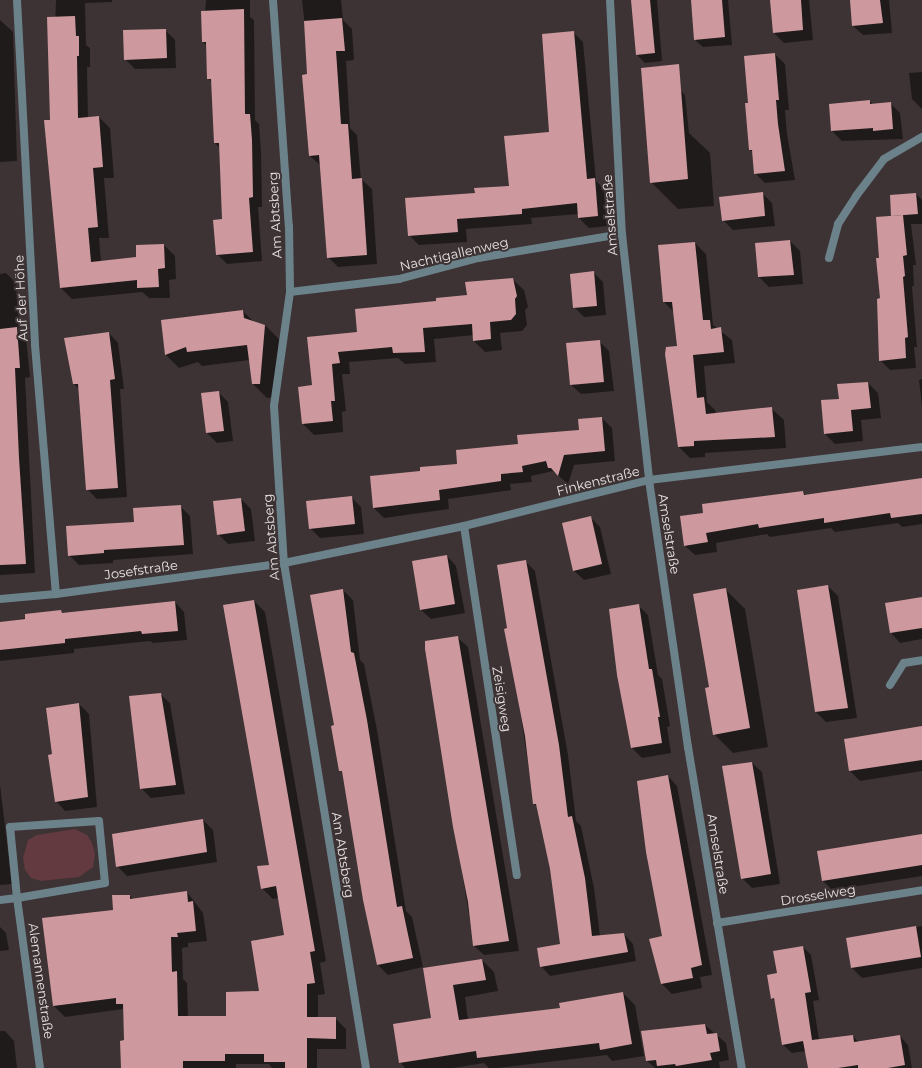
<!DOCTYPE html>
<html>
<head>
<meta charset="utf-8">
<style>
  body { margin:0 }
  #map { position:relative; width:922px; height:1068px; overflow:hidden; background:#3d3334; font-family:Montserrat,sans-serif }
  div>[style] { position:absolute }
  .green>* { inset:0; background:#633a3f }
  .shadow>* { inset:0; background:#0007 }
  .building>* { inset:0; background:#cd999e }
  .street>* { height:8px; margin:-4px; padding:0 4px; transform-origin:4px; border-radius:4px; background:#6c828a }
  span { translate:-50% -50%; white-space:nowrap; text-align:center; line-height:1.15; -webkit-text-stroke:4px #3d3334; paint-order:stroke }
  .street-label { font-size:13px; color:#e7e1e1 }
</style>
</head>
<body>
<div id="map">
  <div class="green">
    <i style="clip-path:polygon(75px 829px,87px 835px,92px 843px,95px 854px,93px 867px,79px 877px,41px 881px,31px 878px,25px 870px,23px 858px,28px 840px,37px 835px)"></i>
  </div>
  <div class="shadow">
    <i style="clip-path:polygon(56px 0,112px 0,112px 2px,85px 3px,86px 45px,90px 48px,90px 67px,87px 67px,88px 118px,99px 117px,110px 128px,114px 178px,104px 178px,109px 238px,99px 238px,101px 261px,137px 258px,164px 245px,175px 256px,176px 279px,169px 280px,170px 298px,149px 298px,142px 292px,72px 299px,61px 288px,51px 121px)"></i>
    <i style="clip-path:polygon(206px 0,250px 0,250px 17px,254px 20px,255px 120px,259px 124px,261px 151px,262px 207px,258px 207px,262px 261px,227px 264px,217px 254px,223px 220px,220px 148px,215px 143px,212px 83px,208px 78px,207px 46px,203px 42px)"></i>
    <i style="clip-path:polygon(302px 0,341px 0,343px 20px,352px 29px,354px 60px,346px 61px,350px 128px,357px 135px,361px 179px,372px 189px,377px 264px,338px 267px,328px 257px,321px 166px,310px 156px,306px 36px)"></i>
    <i style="clip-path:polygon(632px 0,657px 0,662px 61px,645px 63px,637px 55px)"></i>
    <i style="clip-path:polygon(691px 0,728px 0,732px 45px,703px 47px,695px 40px)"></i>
    <i style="clip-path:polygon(771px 0,809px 0,813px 40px,784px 43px,774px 33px)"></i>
    <i style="clip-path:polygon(851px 0,889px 0,892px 33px,863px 35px,853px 26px)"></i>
    <i style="clip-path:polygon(0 20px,13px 32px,17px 161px,0 162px)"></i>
    <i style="clip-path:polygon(165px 30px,175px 40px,176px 68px,135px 69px,125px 59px)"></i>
    <i style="clip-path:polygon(573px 32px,583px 42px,596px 181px,604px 189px,607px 226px,589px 228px,579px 218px,579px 214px,531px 218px,532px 224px,466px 229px,467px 242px,419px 245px,409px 235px,476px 194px,510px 186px,550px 133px)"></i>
    <i style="clip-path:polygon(775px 54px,785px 64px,789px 110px,785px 110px,787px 134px,795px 180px,765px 183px,755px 173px,754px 153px,750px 150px,749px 104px)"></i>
    <i style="clip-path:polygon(658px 67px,685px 95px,689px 133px,710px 153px,714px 206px,678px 209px,651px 182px)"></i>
    <i style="clip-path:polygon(922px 72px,922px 109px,912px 99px,909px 73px)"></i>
    <i style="clip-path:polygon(870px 101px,873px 105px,890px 103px,900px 113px,903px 139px,842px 141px,832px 131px)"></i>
    <i style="clip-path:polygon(762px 193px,772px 203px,775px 226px,733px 230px,723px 220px)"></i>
    <i style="clip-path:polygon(916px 194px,922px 200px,922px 224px,911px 224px,916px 265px,913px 265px,914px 286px,912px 286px,917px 347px,914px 347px,916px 368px,890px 370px,880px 360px,881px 259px,894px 217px)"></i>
    <i style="clip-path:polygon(790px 241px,800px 251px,803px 284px,769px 287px,759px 277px)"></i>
    <i style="clip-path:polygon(695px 243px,706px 254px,713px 325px,732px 340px,735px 363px,704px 366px,707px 402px,715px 410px,716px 414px,772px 409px,784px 420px,786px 448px,705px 453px,705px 457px,690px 458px,679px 447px,666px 354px,678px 347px,675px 313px,664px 302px,659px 246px)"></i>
    <i style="clip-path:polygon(593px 272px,603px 282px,606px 315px,584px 317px,574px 307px)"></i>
    <i style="clip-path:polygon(6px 273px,16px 283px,20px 332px,26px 338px,30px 377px,25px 378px,35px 573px,0 575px,0 274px)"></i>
    <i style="clip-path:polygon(512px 279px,524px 290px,528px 307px,525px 310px,527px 325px,522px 331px,500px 333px,502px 350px,485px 352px,474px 341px,474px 335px,434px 339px,436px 362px,405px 364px,398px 358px,349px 362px,350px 374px,342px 374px,346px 411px,342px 412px,343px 432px,314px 435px,303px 424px,313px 386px,308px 338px,358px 333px,437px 302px,468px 296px)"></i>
    <i style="clip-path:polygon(243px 311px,254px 322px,265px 325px,279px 339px,274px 397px,267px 398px,253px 384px,250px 360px,202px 366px,198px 362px,179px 368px,166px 355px)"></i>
    <i style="clip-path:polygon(109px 333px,118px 343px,124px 389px,120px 389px,127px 497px,97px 499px,87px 489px,80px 390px,74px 384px)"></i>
    <i style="clip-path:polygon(599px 341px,609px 351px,614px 391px,581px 394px,571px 385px)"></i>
    <i style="clip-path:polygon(922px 379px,922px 406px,919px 380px)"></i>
    <i style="clip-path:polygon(868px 383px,878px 393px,881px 418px,861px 420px,863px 441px,835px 444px,825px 434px,840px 400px)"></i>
    <i style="clip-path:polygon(218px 392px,228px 402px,233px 441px,217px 443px,207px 433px)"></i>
    <i style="clip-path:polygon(602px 418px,612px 428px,615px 461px,574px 465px,568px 484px,553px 471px,531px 476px,532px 482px,510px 484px,511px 490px,448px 499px,449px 509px,384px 518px,374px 508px,371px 477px,422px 472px,458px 465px,519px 445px,580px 431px)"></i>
    <i style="clip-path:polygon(922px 479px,922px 524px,902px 527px,898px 523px,835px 532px,831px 528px,770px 537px,767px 534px,716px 543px,717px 552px,695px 555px,685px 546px,704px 513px,703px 505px,803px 492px,807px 496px)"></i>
    <i style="clip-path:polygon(351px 497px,361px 507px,364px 534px,320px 538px,310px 528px)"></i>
    <i style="clip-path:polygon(241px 499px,251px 509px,255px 541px,228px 544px,218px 534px)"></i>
    <i style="clip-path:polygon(180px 506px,190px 516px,193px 554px,113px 560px,113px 563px,79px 565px,69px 555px,135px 523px)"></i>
    <i style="clip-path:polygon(590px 517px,600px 527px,611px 574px,584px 580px,574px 571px)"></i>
    <i style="clip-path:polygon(447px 556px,456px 566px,465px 613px,431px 619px,421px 610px)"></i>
    <i style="clip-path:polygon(525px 561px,535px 571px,568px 755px,576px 821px,581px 826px,594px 888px,600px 936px,624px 934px,633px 944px,636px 961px,550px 976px,541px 966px,561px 945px,551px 869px,538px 807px,534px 804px,508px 629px)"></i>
    <i style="clip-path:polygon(828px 586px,838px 596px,857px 718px,826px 722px,816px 712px,798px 591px)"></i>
    <i style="clip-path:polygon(343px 590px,353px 600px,360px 660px,364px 664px,377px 730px,406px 911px,412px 917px,423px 967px,388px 975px,378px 965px)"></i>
    <i style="clip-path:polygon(726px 590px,745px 609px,768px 747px,733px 753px,714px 734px,710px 688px)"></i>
    <i style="clip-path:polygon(922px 598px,922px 639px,900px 643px,891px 633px)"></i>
    <i style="clip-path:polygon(254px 601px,265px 612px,326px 961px,320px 963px,325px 994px,318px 995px,318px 1018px,335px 1018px,346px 1029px,346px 1049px,317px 1049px,317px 1068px,272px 1068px,269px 1064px,236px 1064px,236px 1068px,122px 1068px,125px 1041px,123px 1009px,65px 1017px,54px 1006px,44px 919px,114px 911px,130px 896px,133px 899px,187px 892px,203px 913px,207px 941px,188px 943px,188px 947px,182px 948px,183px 979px,187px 983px,188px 1017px,227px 1017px,260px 992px,286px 936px,279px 898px,273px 899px,262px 888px,270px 865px)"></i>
    <i style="clip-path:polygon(175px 602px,184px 612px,187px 640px,153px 643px,150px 641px,74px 649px,74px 653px,0 661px,0 623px,61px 611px,64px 614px)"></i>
    <i style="clip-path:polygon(639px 606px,648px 615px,658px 675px,662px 679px,670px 726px,667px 727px,671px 753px,642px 758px,632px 748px,618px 675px)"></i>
    <i style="clip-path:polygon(458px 638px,468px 647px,519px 951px,484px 955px,474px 946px,426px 649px)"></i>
    <i style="clip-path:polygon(160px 694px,170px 703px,185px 794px,151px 798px,141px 788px)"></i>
    <i style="clip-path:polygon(79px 704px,89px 714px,97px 807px,65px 811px,56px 801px,53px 755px)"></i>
    <i style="clip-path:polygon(922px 727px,922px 771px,860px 781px,850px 771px,845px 739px)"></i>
    <i style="clip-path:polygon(752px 763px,762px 772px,780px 884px,752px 888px,742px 878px)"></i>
    <i style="clip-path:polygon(668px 776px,677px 786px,712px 975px,700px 977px,702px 988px,672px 994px,662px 984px)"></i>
    <i style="clip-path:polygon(0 785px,12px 884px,0 885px)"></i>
    <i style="clip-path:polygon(203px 820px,213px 830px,217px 862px,127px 876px,117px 866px)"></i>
    <i style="clip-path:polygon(922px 835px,922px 876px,832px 890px,822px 880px)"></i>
    <i style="clip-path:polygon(922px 926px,922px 968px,862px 978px,852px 968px,847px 939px)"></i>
    <i style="clip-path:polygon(0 927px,6px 933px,9px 950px,0 951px)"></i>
    <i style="clip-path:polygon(803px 947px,811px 955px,819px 1000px,813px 1001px,819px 1040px,853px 1036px,859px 1042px,900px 1036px,908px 1045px,912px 1068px,809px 1068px,806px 1051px,792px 1053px,783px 1045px,776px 1002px,772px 998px,778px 974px)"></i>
    <i style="clip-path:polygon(482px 960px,494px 972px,498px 991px,465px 997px,468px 1020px,561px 1009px,623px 993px,635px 1005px,644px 1056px,612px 1061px,607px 1055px,498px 1068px,489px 1068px,484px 1063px,453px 1068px,405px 1068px,400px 1062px,432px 1019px,424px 969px)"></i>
    <i style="clip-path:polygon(705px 1025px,726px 1043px,729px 1060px,719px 1062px,720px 1068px,655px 1068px,647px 1061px)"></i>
    <i style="clip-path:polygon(0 1031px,5px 1031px,14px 1041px,17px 1068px,0 1068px)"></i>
  </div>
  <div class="building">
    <i style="clip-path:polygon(631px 0,650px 0,655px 53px,636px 55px)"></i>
    <i style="clip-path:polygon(691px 0,722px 0,725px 37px,694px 40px)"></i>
    <i style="clip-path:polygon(770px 0,801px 0,803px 30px,773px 33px)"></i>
    <i style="clip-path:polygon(850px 0,880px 0,883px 23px,852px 26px)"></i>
    <i style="clip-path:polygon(244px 9px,245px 114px,250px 114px,252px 140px,253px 197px,249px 198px,253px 252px,216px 255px,213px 220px,222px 219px,219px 143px,214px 143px,211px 79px,207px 79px,206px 42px,202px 42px,201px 11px)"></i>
    <i style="clip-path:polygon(75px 16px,76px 36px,79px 36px,79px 56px,77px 56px,78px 118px,99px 116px,103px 167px,93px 168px,98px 227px,88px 228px,91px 262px,136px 257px,136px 245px,164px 244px,165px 268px,158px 269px,159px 287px,137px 288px,137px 280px,60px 288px,44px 120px,50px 120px,47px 17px)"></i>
    <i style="clip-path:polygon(342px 18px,345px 51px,336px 51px,341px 124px,348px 124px,352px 179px,362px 178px,367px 255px,327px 258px,319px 155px,309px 156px,302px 75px,307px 74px,304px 21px)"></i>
    <i style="clip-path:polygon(166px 29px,167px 58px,124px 60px,123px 30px)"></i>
    <i style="clip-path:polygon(574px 31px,587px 179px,595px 178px,598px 216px,578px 218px,577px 203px,522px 209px,522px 214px,457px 219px,458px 232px,408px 236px,405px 198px,475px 193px,474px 188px,509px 186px,504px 136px,549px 132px,542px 34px)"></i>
    <i style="clip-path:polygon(775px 53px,779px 100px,776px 100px,778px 124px,785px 171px,754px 174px,752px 150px,749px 150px,745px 103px,748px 103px,744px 56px)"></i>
    <i style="clip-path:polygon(679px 64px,688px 179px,650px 183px,641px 68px)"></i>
    <i style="clip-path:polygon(870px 100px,870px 104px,891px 102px,893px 129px,873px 131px,873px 128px,831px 131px,829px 104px)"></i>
    <i style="clip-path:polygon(763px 192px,765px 216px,722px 221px,719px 197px)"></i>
    <i style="clip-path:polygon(916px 193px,918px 214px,891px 216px,890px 195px)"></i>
    <i style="clip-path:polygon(903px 215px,907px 255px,903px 256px,905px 276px,903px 277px,908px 337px,905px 338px,906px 358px,879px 361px,877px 299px,880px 298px,876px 258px,879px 258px,876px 217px)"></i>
    <i style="clip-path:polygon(790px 240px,794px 275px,758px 277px,755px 243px)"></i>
    <i style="clip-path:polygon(695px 242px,703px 320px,710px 320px,711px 329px,721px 327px,724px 352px,693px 355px,697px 398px,704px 397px,706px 414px,772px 407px,775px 437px,694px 441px,694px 446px,678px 447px,665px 354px,666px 347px,677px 346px,672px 302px,663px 302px,658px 245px)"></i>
    <i style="clip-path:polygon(594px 271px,597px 306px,573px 308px,570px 274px)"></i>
    <i style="clip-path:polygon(513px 278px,517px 296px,515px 299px,516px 314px,511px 320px,490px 322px,491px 339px,473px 341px,472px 324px,423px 328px,425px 352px,393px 353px,392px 347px,338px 352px,340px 363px,332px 364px,335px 401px,331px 401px,333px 421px,302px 424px,298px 387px,312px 385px,307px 337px,357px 332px,355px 309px,436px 301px,436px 298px,467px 295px,465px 282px)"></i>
    <i style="clip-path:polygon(243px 310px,244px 318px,265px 325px,260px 384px,252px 384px,247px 345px,187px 352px,186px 347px,165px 355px,161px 320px)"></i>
    <i style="clip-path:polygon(17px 327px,20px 368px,15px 368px,19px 458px,26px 564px,0 565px,0 329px)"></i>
    <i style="clip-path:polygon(109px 332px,115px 379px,110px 380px,118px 488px,86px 490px,78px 384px,73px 384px,64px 338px)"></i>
    <i style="clip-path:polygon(600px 340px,604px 382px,570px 385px,566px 343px)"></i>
    <i style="clip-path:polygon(868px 382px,871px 408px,851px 410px,853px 431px,824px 434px,821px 400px,839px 399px,837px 384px)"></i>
    <i style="clip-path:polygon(219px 391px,224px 431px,206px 433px,201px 393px)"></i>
    <i style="clip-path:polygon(602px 417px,605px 451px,564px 455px,558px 476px,551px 468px,548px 468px,546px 461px,522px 466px,523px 472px,501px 474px,501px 481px,439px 490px,440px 500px,373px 508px,370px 476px,420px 471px,420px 467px,457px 464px,456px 450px,518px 444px,517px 435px,579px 430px,578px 419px)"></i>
    <i style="clip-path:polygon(922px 478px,922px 514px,891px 518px,890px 513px,824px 523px,824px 518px,759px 528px,758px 524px,706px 533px,708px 542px,684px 546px,680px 516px,703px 513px,702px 504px,803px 491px,804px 495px)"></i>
    <i style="clip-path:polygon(352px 496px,355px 524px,309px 529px,306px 501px)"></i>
    <i style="clip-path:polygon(241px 498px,245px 531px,217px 535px,213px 501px)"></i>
    <i style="clip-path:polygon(181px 505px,184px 545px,104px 550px,104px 553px,68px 556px,66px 526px,134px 522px,133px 508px)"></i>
    <i style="clip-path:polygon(591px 516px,602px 564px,573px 571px,562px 523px)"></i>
    <i style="clip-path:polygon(447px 555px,455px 604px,420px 610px,412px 561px)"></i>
    <i style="clip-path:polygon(526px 560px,559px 745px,568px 817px,572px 816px,585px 878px,592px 936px,624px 933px,628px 952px,540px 967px,537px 948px,560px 944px,550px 869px,536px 804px,533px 804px,525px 736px,504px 629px,507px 628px,497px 565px)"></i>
    <i style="clip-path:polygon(828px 585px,848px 708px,815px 712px,797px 590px)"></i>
    <i style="clip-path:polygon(726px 588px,750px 728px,713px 735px,705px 688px,709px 687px,693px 594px)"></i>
    <i style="clip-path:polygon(343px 589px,351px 652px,354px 653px,367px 720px,397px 907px,402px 906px,413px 958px,377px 965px,363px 900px,342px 771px,339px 771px,331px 726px,334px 725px,310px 595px)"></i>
    <i style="clip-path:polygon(922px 597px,922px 628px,890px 633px,885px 603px)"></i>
    <i style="clip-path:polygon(254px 600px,315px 951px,310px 952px,315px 983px,307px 984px,307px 1017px,336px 1017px,336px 1039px,307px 1038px,307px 1068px,285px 1068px,285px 1062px,264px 1062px,264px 1054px,225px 1054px,225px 1061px,183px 1061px,183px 1068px,121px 1068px,120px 1041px,124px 1040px,123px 1004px,116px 1004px,116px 998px,53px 1006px,42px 918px,113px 910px,112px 895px,130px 895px,130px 899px,187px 891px,188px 902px,193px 901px,196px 931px,177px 933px,178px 937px,171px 937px,172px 972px,177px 971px,178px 1016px,226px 1016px,226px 992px,259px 991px,251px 941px,284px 935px,276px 886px,261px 889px,257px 866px,269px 865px,223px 605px)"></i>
    <i style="clip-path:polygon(175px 601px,178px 631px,142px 634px,141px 631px,65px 639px,65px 643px,0 650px,0 622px,25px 619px,25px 614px,61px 610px,62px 613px)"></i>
    <i style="clip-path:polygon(639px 604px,649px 669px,652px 669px,660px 717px,658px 717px,662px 743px,631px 748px,617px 675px,609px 609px)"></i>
    <i style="clip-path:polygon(458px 636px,509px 941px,473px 946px,468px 902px,453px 827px,425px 649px,425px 641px)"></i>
    <i style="clip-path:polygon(161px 693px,176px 785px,140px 789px,129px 696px)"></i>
    <i style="clip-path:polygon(79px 703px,88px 797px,55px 802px,48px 755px,52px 754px,46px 708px)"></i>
    <i style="clip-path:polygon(922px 726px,922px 760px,849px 771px,844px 739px)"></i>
    <i style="clip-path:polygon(752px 762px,771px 874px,741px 879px,722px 766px)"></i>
    <i style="clip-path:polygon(668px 775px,702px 965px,691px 968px,693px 978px,661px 984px,649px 939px,662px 936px,646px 852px,637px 781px)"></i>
    <i style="clip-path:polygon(203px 819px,207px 852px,116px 867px,112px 834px)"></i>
    <i style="clip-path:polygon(922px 834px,922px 865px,822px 881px,817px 851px)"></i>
    <i style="clip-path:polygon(916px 926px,921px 957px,851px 968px,846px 938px)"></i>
    <i style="clip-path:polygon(803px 946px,811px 992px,805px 993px,812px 1040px,853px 1035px,854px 1042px,900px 1035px,905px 1065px,888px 1068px,858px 1068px,858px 1065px,838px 1068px,808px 1068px,803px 1041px,782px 1045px,774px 998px,771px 999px,767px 975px,777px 973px,773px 951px)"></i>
    <i style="clip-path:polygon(482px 959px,486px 980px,453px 985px,459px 1020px,560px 1008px,559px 1003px,623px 992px,632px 1044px,600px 1050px,599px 1043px,477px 1058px,476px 1051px,399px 1063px,393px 1024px,431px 1018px,423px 968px)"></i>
    <i style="clip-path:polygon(705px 1024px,707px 1034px,717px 1033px,720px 1051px,710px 1053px,712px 1060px,676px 1066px,675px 1064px,657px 1066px,656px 1060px,646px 1061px,641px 1031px)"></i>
  </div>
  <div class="street">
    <i style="left:17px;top:0;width:345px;rotate:87deg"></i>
    <i style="left:35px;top:345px;width:250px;rotate:85.2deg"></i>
    <i style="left:273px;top:0;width:227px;rotate:86deg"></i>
    <i style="left:289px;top:226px;width:66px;rotate:89.1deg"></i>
    <i style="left:290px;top:292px;width:115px;rotate:98deg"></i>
    <i style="left:274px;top:406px;width:157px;rotate:86.4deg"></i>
    <i style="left:284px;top:563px;width:512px;rotate:80.78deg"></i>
    <i style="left:610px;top:0;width:234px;rotate:87.1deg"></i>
    <i style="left:622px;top:234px;width:247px;rotate:83.7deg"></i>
    <i style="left:649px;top:480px;width:270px;rotate:81.7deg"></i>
    <i style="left:688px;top:747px;width:326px;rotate:80.5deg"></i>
    <i style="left:829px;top:258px;width:35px;rotate:-75deg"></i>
    <i style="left:838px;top:224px;width:33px;rotate:-57deg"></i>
    <i style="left:856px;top:196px;width:46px;rotate:-52.9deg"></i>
    <i style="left:884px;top:159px;width:44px;rotate:-30.1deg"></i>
    <i style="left:290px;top:292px;width:110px;rotate:-6.8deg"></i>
    <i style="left:399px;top:279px;width:82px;rotate:-14.9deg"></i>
    <i style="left:478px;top:258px;width:146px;rotate:-9.5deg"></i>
    <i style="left:464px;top:526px;width:353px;rotate:81.4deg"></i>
    <i style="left:0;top:599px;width:56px;rotate:-5.1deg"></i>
    <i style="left:56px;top:594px;width:230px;rotate:-7.7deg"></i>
    <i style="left:284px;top:563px;width:184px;rotate:-11.6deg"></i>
    <i style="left:464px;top:526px;width:191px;rotate:-14deg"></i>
    <i style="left:649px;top:480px;width:275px;rotate:-6.9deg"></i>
    <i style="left:890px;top:685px;width:26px;rotate:-58deg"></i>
    <i style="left:904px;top:663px;width:18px;rotate:-9deg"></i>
    <i style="left:99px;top:821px;width:62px;rotate:84.5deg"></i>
    <i style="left:105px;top:883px;width:89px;rotate:170.3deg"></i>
    <i style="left:17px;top:898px;width:71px;rotate:-95.6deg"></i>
    <i style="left:10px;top:827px;width:89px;rotate:-3.9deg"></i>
    <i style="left:0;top:900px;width:17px;rotate:-7deg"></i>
    <i style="left:17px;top:898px;width:172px;rotate:82.3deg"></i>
    <i style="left:717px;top:923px;width:208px;rotate:-9.1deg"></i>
  </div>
  <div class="street-label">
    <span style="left:275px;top:215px;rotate:-93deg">Am Abtsberg</span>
    <span style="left:610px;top:215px;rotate:-94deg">Amselstraße</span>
    <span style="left:454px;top:254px;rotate:-13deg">Nachtigallenweg</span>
    <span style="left:21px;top:298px;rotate:-93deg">Auf der Höhe</span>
    <span style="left:598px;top:481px;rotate:-14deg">Finkenstraße</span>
    <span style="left:669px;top:534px;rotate:81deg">Amselstraße</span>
    <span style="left:271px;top:537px;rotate:-95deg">Am Abtsberg</span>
    <span style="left:141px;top:570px;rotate:-8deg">Josefstraße</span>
    <span style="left:502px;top:699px;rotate:81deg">Zeisigweg</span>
    <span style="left:718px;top:854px;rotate:81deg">Amselstraße</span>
    <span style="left:343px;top:855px;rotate:81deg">Am Abtsberg</span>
    <span style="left:818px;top:895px;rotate:-9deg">Drosselweg</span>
    <span style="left:41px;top:981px;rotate:82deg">Alemannenstraße</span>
  </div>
</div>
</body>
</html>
